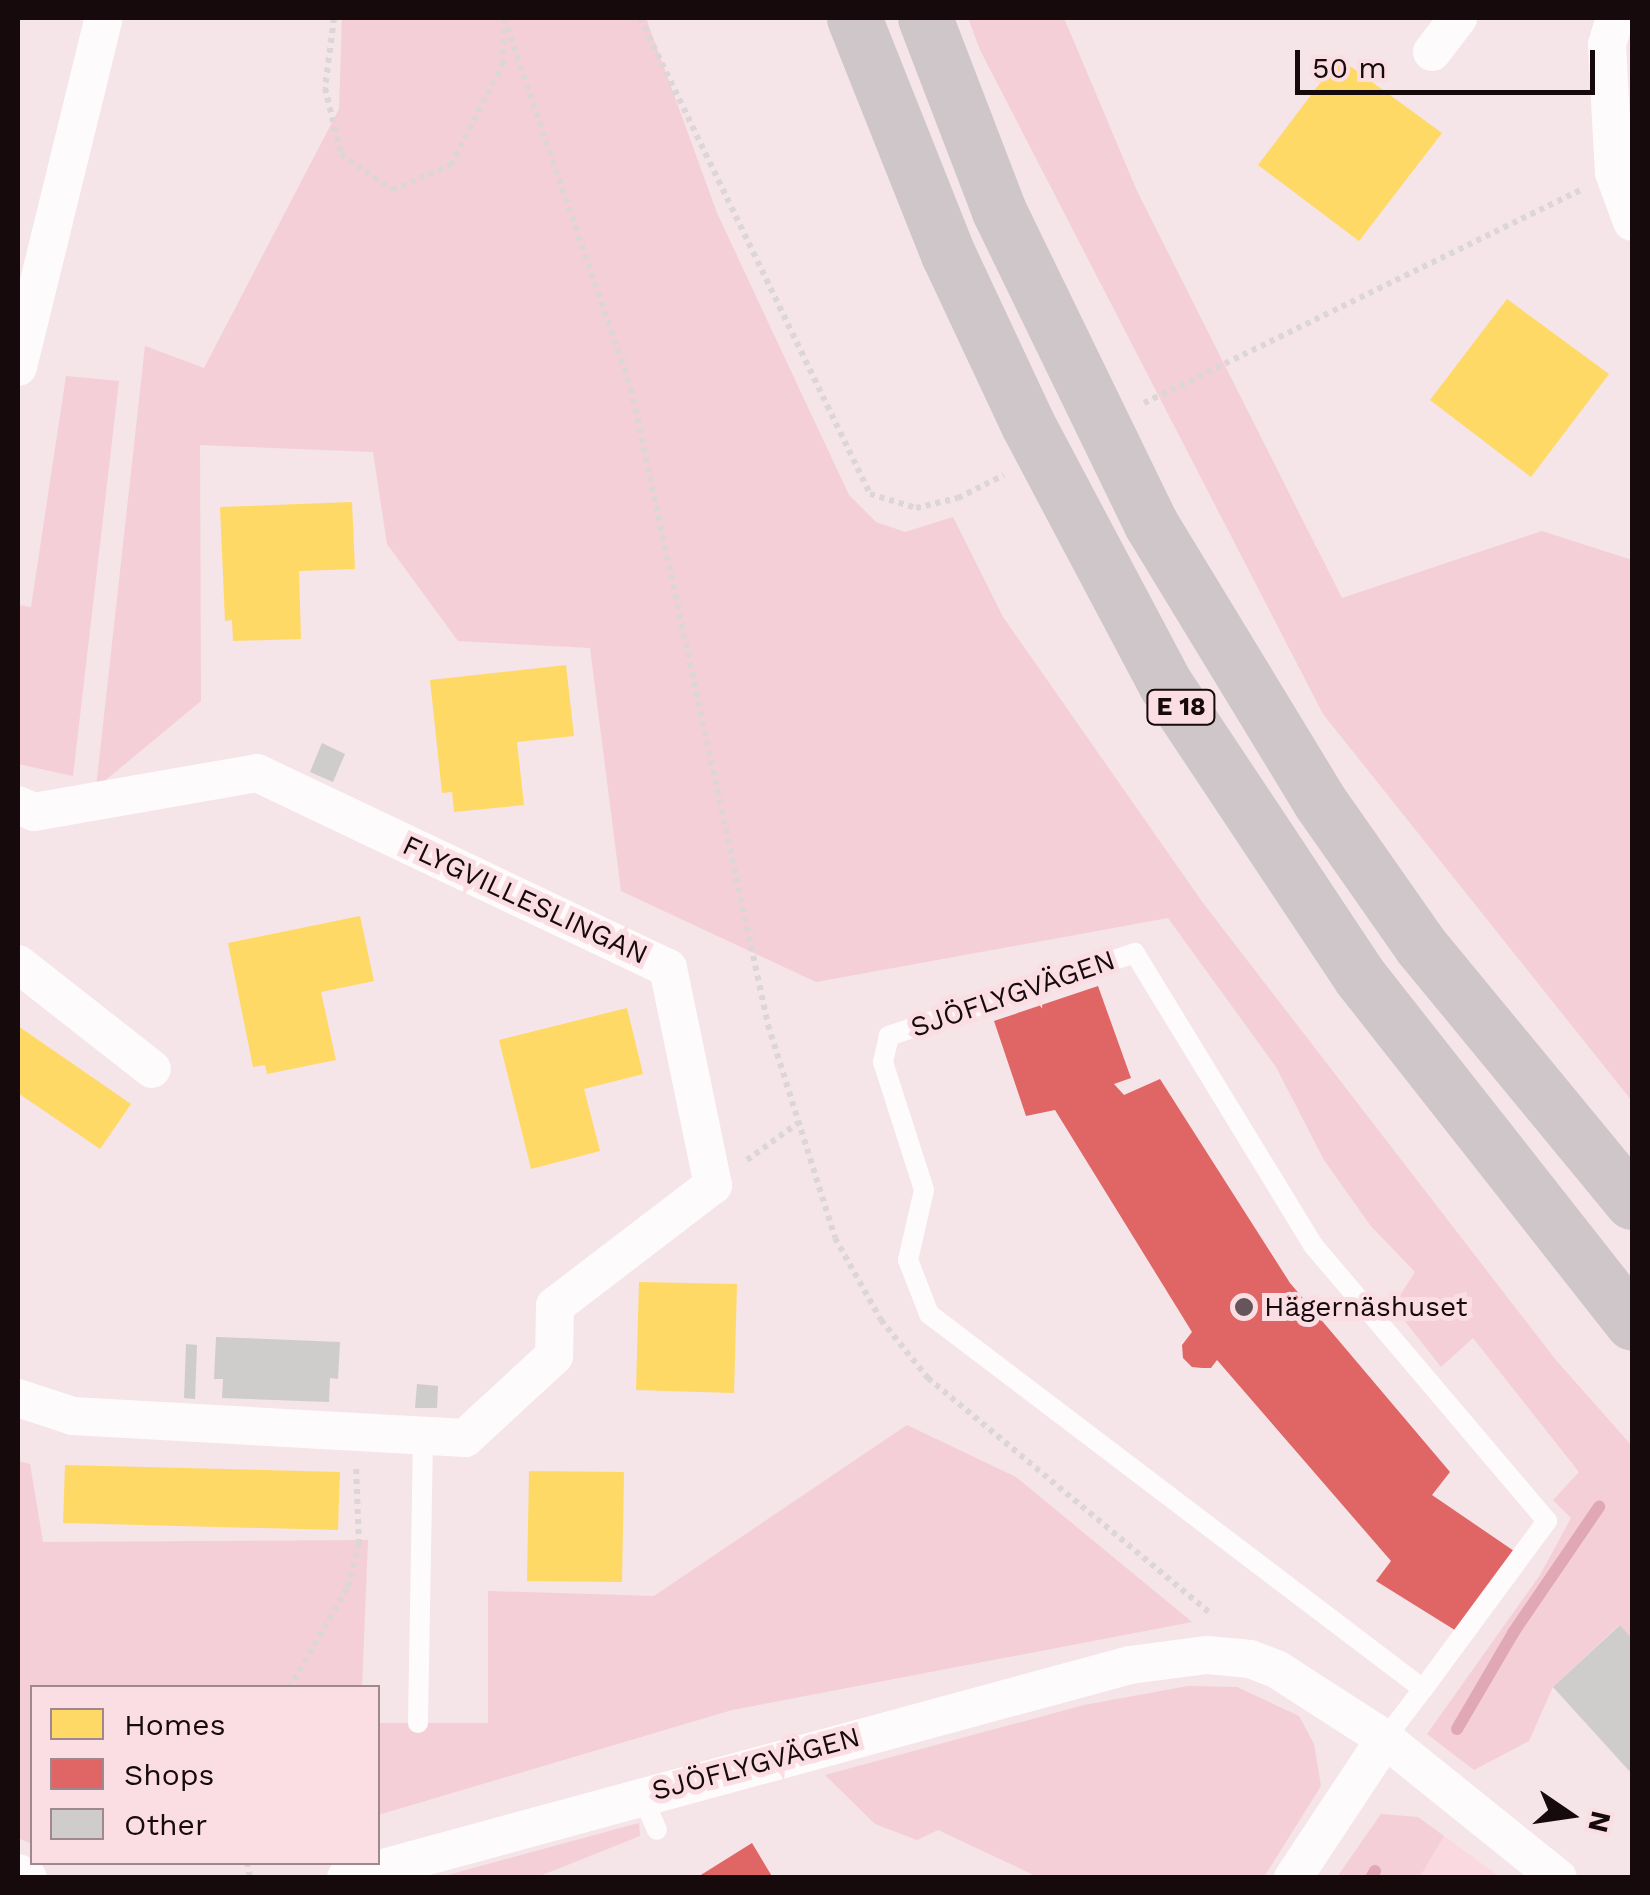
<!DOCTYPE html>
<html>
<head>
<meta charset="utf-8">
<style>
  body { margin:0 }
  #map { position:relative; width:1650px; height:1895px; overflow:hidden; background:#f5e4e8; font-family:"Work Sans",sans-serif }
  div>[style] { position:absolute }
  .built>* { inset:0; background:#fadae0 }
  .green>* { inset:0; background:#f4cfd7 }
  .homes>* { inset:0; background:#ffd966 }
  .shops>* { inset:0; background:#e06666 }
  .stream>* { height:12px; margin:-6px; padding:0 6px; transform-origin:6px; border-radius:6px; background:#e0a7b5 }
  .building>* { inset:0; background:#cecdcc }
  .path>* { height:6px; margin-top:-3px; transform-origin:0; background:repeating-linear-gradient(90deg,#dcd6d8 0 5px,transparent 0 10px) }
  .lane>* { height:20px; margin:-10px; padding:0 10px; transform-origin:10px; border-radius:10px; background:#fefbfc }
  .street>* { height:38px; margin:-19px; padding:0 19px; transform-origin:19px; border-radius:19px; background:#fefbfc }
  .highway>* { height:55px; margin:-27.5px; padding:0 27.5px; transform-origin:27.5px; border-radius:27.5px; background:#cec6c8 }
  .dots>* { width:28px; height:28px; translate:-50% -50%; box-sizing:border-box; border:5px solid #fbdee4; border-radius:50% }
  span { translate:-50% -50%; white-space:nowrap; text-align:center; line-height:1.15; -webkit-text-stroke:10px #fbdee4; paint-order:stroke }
  .shield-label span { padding:2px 8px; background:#fbdee4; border:2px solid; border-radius:8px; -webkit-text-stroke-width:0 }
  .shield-label { font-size:25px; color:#160a0d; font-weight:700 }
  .street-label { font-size:28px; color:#160a0d }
  .poi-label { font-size:28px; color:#160a0d }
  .left { translate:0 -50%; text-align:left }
  .frame { position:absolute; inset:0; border:20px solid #160a0d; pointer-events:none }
  .legend { position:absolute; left:30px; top:1685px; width:350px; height:180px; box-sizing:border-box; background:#fbdee4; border:2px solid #9f898e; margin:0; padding:12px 18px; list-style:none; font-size:30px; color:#160a0d }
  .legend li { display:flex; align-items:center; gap:20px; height:50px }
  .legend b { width:50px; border:2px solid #9f898e }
  .north { position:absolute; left:1520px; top:1765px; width:100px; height:100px; -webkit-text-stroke:8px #fbdee4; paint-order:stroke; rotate:103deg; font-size:28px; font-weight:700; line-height:40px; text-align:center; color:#160a0d }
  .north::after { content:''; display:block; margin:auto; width:35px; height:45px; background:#160a0d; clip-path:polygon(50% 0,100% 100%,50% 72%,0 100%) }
  .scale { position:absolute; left:1295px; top:50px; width:300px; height:45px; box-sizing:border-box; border:5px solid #160a0d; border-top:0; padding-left:12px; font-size:30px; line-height:35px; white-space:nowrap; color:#160a0d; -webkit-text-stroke:8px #fbdee4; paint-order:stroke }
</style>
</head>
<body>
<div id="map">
  <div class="built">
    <i style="clip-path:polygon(1444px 1836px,1500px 1877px,1420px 1877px)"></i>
  </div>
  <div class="green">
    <i style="clip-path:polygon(342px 18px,646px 18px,717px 213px,849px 495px,876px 522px,905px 532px,953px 517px,1003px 617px,1203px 903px,1555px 1359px,1632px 1446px,1632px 1639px,1619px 1625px,1553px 1687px,1529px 1741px,1474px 1770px,1427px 1734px,1540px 1575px,1571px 1518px,1553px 1500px,1579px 1472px,1473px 1338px,1441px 1367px,1393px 1306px,1415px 1272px,1370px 1225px,1324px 1160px,1276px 1067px,1168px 918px,816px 982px,621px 891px,590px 648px,458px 641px,387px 544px,373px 452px,200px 445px,201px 701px,96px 788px,145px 346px,204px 368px,339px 109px)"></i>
    <i style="clip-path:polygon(968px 18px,1064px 18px,1137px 191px,1342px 598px,1542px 531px,1632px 560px,1632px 1101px,1323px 714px,980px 50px)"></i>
    <i style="clip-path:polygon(66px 376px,119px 381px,73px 776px,18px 764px,18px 605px,31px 607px)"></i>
    <i style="clip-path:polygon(907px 1425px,1016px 1477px,1192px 1622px,732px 1710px,378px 1815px,378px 1723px,488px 1723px,488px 1591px,654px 1596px)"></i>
    <i style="clip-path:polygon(18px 1461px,30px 1464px,43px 1542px,368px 1540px,362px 1687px,32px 1688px,32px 1844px,18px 1838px)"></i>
    <i style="clip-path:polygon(1188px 1686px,1237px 1687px,1299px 1716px,1314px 1744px,1321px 1786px,1264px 1877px,1038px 1877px,938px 1830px,917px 1840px,875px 1824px,825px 1775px,1084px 1705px)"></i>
    <i style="clip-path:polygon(1381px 1814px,1418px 1817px,1444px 1836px,1420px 1877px,1337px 1877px)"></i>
    <i style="clip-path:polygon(639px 1823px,640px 1836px,540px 1876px,440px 1877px)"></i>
  </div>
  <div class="homes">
    <i style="clip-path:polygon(1339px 58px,1442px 133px,1359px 241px,1258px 165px)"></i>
    <i style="clip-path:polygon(1507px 299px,1609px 374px,1531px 477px,1430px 400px)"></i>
    <i style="clip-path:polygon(352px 502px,355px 569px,299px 571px,301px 639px,233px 641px,232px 620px,225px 621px,220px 507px)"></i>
    <i style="clip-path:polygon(566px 665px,574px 736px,517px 742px,524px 805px,454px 812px,452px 792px,442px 793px,430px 680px)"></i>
    <i style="clip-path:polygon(360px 916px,374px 981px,321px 992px,336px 1060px,267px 1074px,265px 1065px,253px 1067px,228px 943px)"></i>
    <i style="clip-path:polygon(627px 1008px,643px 1074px,584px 1089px,600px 1151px,531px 1169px,499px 1040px)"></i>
    <i style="clip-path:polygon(18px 1026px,131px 1104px,100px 1149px,18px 1093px)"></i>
    <i style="clip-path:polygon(639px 1282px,737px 1284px,734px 1393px,636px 1390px)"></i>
    <i style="clip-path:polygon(65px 1465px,340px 1472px,338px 1530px,63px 1523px)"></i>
    <i style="clip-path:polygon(529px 1471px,624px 1472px,622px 1582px,527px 1581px)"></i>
  </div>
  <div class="shops">
    <i style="clip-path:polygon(1098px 986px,1131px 1078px,1114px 1084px,1124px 1095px,1160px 1079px,1290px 1283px,1450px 1472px,1432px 1495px,1514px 1551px,1458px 1632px,1376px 1581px,1391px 1561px,1217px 1360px,1211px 1368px,1202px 1368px,1192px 1367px,1183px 1358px,1182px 1345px,1192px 1332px,1055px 1110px,1026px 1116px,994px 1021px)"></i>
    <i style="clip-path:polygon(752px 1843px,773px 1878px,696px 1878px)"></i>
  </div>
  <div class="stream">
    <i style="left:1457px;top:1729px;width:111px;rotate:-59.7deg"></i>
    <i style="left:1513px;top:1633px;width:153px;rotate:-55.7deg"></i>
    <i style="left:1371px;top:1878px;width:8px;rotate:-60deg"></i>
  </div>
  <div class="building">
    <i style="clip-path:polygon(322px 743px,345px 754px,333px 782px,310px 772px)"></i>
    <i style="clip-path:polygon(216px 1337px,340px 1342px,338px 1379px,330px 1378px,329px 1402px,222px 1398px,223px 1379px,214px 1379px)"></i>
    <i style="clip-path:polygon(186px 1344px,197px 1345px,195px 1399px,184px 1398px)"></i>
    <i style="clip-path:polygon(417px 1384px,438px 1386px,437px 1408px,415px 1408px)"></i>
    <i style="clip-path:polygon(1620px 1625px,1632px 1639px,1632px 1774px,1553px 1687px)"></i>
  </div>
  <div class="path">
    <i style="left:334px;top:18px;width:71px;rotate:97.3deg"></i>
    <i style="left:325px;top:88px;width:68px;rotate:76.4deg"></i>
    <i style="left:341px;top:154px;width:62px;rotate:35.2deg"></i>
    <i style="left:392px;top:190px;width:64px;rotate:-23deg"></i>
    <i style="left:451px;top:165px;width:114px;rotate:-62.8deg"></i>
    <i style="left:503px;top:64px;width:40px;rotate:-88.6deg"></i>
    <i style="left:504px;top:18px;width:392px;rotate:71.1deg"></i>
    <i style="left:631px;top:389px;width:651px;rotate:77.84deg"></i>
    <i style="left:768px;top:1025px;width:223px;rotate:72.5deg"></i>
    <i style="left:835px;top:1238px;width:94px;rotate:60.7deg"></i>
    <i style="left:881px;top:1320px;width:75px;rotate:51deg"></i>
    <i style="left:928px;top:1378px;width:370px;rotate:39.8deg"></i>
    <i style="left:640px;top:18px;width:529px;rotate:64.21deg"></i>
    <i style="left:870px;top:494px;width:48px;rotate:16.9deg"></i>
    <i style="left:916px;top:508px;width:43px;rotate:-13.4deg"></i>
    <i style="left:958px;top:498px;width:51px;rotate:-26.6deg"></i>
    <i style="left:1144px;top:403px;width:487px;rotate:-26deg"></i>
    <i style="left:747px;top:1160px;width:63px;rotate:-36deg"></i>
    <i style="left:289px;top:1688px;width:117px;rotate:-59.7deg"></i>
    <i style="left:348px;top:1587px;width:44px;rotate:-75.7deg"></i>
    <i style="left:359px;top:1544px;width:77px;rotate:-92.2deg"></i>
    <i style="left:247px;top:1862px;width:16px;rotate:79deg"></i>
  </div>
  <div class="lane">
    <i style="left:418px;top:1723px;width:287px;rotate:-89deg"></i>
    <i style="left:1385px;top:1739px;width:63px;rotate:-52.8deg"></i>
    <i style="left:1423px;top:1689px;width:209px;rotate:-53.6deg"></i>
    <i style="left:1547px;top:1521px;width:362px;rotate:-130.3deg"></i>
    <i style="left:1313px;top:1245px;width:342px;rotate:-121.4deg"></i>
    <i style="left:1135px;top:953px;width:260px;rotate:161.4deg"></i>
    <i style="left:889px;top:1036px;width:27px;rotate:103deg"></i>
    <i style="left:883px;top:1062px;width:134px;rotate:72.2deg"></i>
    <i style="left:924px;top:1190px;width:72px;rotate:102.9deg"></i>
    <i style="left:908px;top:1260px;width:58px;rotate:68.7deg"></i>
    <i style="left:929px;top:1314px;width:620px;rotate:37.2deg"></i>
    <i style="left:641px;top:1794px;width:39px;rotate:66deg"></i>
  </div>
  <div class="street">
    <i style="left:1615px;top:18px;width:28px;rotate:107deg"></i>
    <i style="left:1607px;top:45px;width:128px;rotate:86.9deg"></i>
    <i style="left:1614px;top:173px;width:52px;rotate:69.8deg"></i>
    <i style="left:1432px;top:52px;width:43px;rotate:-52.6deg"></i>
    <i style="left:18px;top:367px;width:359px;rotate:-76.2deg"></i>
    <i style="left:18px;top:805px;width:17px;rotate:24deg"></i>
    <i style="left:34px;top:812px;width:226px;rotate:-9.9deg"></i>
    <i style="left:257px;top:773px;width:455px;rotate:25.4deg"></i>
    <i style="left:668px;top:968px;width:222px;rotate:78.3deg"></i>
    <i style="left:713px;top:1185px;width:199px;rotate:142.6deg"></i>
    <i style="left:555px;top:1306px;width:50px;rotate:91.1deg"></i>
    <i style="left:554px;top:1356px;width:121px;rotate:137.3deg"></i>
    <i style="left:465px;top:1438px;width:393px;rotate:-176.8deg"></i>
    <i style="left:73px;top:1416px;width:58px;rotate:-161.9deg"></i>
    <i style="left:18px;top:964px;width:170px;rotate:38.1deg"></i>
    <i style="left:18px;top:1873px;width:11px;rotate:27deg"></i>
    <i style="left:346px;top:1878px;width:812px;rotate:-15.2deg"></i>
    <i style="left:1130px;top:1665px;width:78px;rotate:-7.4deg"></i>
    <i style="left:1207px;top:1655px;width:43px;rotate:5.3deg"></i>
    <i style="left:1250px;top:1659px;width:30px;rotate:21deg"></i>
    <i style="left:1278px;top:1670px;width:127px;rotate:32.8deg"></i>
    <i style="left:1385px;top:1739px;width:222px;rotate:38.8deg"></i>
    <i style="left:1293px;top:1878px;width:167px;rotate:-56.5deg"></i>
  </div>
  <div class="highway">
    <i style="left:854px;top:18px;width:254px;rotate:68.3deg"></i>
    <i style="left:948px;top:254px;width:187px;rotate:64.9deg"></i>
    <i style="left:1027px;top:423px;width:297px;rotate:62.1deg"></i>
    <i style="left:1166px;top:685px;width:351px;rotate:56.4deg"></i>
    <i style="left:1360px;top:977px;width:440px;rotate:51.8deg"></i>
    <i style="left:925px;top:18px;width:207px;rotate:69deg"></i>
    <i style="left:999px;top:211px;width:348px;rotate:64.1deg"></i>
    <i style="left:1151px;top:524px;width:325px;rotate:58.7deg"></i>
    <i style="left:1320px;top:802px;width:174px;rotate:55deg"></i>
    <i style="left:1420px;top:945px;width:333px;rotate:50.5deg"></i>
  </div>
  <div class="dots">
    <i style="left:1244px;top:1307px;background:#64565a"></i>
  </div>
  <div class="shield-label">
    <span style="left:1181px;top:707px">E 18</span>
  </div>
  <div class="street-label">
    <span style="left:525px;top:900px;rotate:25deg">FLYGVILLESLINGAN</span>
    <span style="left:1013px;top:994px;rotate:-19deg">SJÖFLYGVÄGEN</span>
    <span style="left:756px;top:1764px;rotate:-15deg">SJÖFLYGVÄGEN</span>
  </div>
  <div class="poi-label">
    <span class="left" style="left:1264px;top:1307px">Hägernäshuset</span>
  </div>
  <div class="frame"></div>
  <ul class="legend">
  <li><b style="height:28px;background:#ffd966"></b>Homes</li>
  <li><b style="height:28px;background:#e06666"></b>Shops</li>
  <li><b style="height:28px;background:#cecdcc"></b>Other</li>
  </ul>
  <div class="north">N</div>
  <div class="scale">50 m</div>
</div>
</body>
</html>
